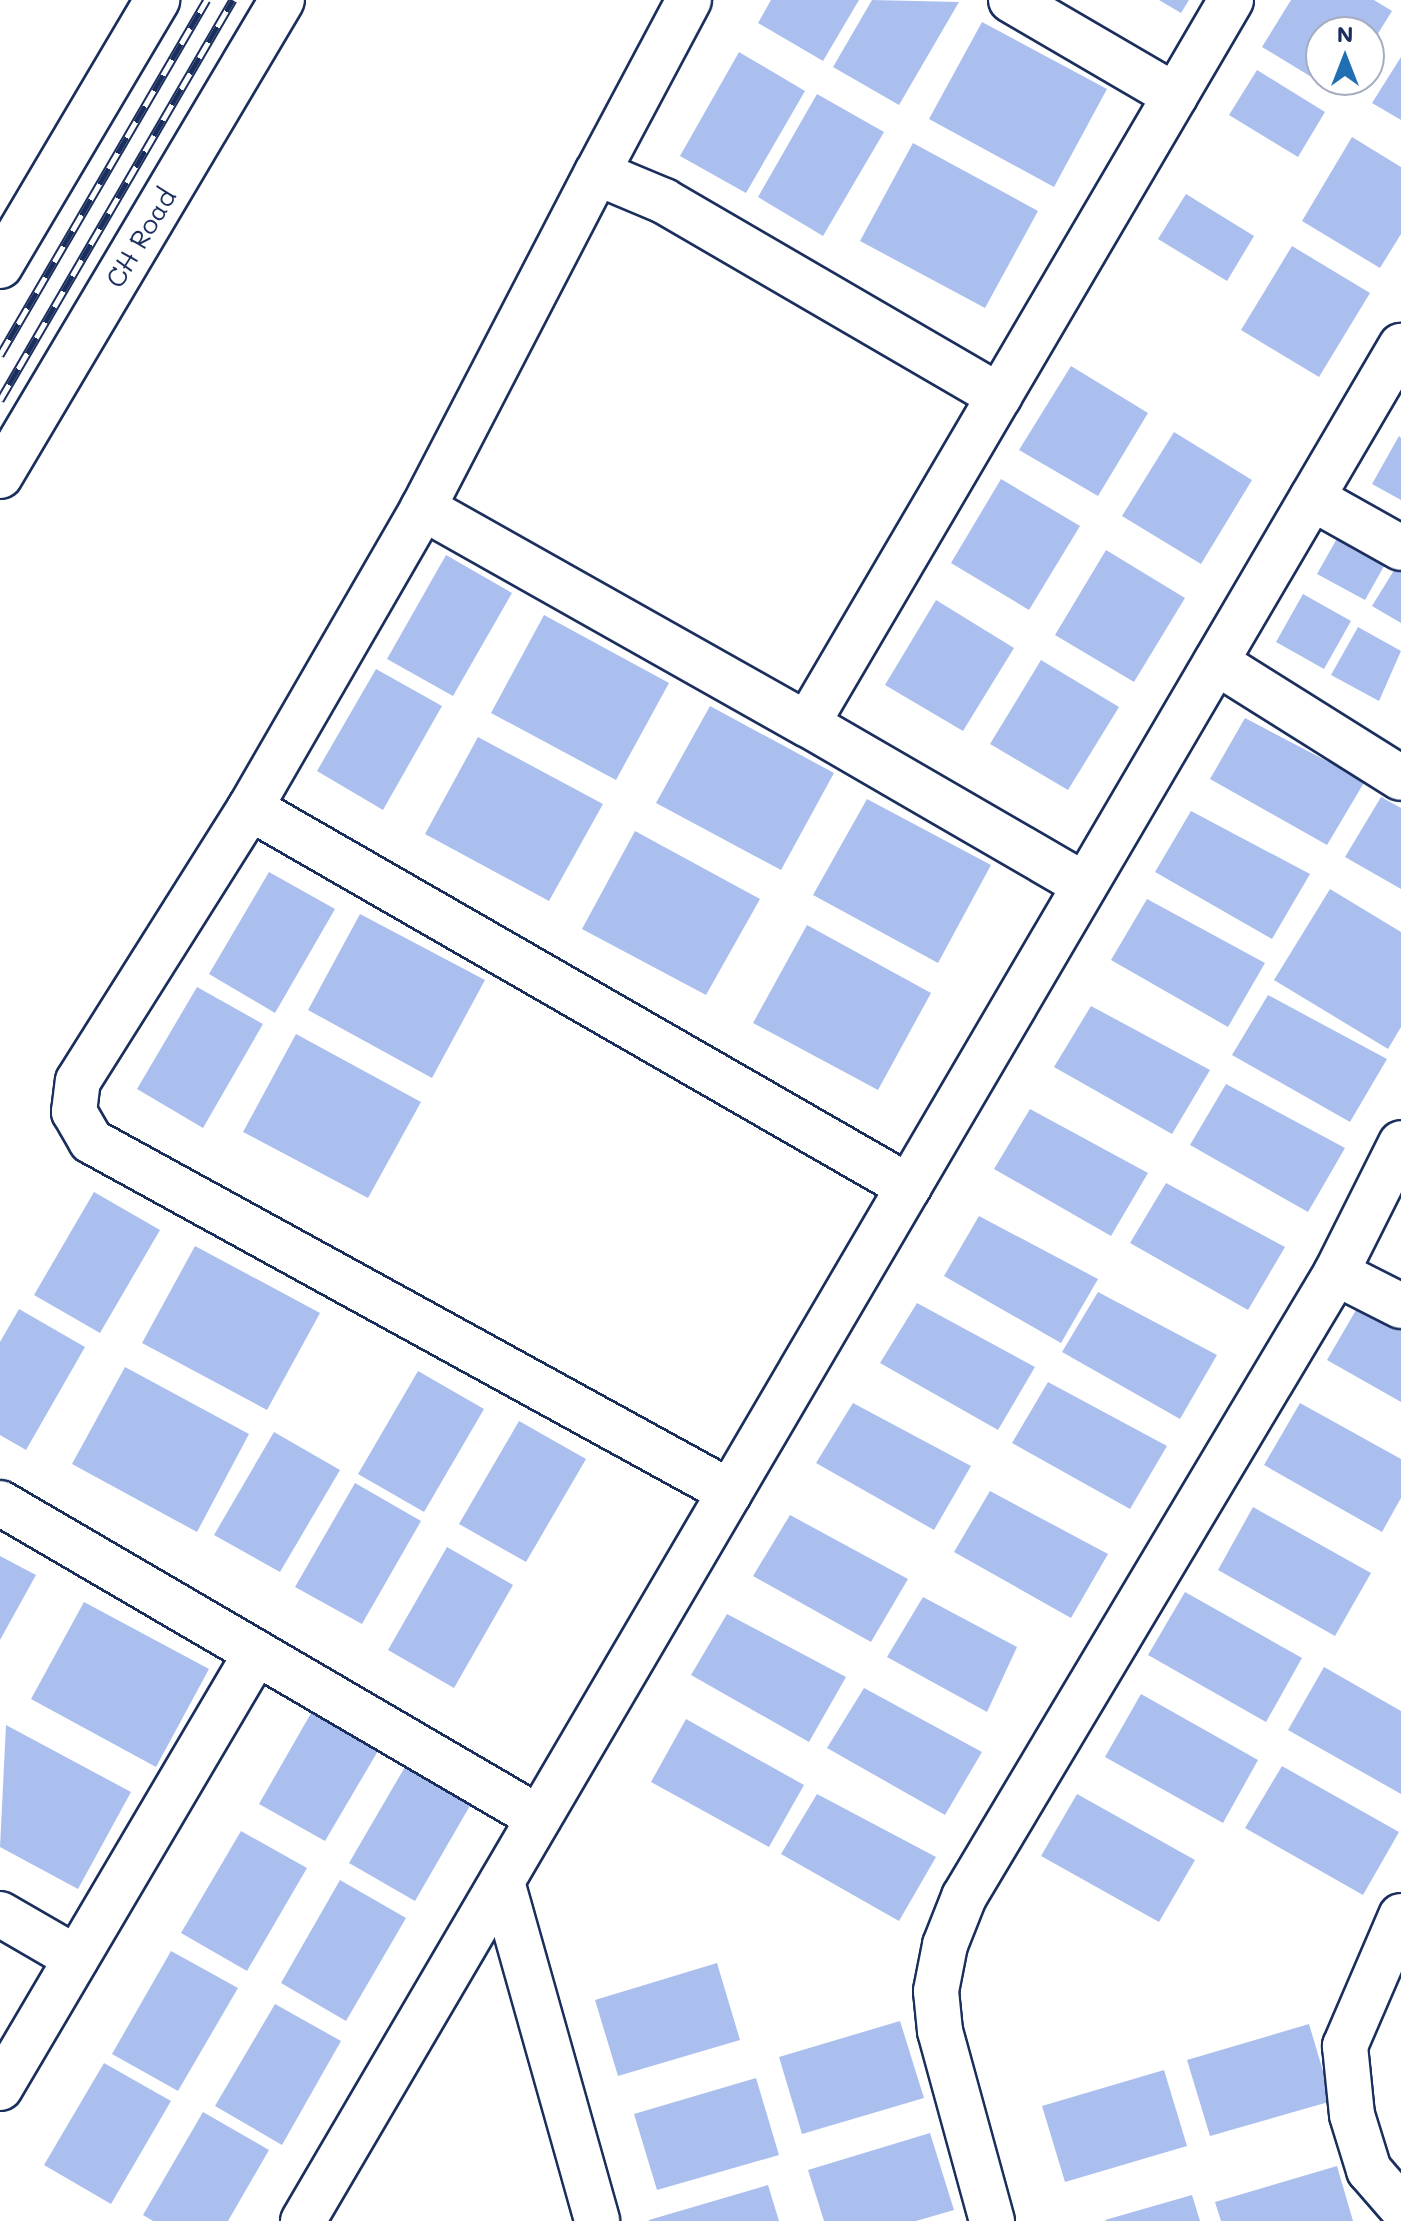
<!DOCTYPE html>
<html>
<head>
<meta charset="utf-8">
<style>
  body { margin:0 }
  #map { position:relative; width:1401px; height:2221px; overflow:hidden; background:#fff; font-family:Mali,sans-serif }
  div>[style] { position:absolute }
  .building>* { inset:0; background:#abbfee }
  .roads { filter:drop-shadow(2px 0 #1b2f5e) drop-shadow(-2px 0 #1b2f5e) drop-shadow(0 2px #1b2f5e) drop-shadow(0 -2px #1b2f5e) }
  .minor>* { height:44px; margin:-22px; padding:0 22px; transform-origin:22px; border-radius:22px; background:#fff }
  .rail>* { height:9px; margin-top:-4.5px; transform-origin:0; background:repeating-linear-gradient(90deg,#fff 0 18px,#1b2f5e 0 36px); box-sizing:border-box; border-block:2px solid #1b2f5e }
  span { translate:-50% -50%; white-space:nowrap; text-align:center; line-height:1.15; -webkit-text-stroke:8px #fff; paint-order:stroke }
  .street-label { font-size:26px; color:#1b2f5e }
  .north { position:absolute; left:1305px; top:16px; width:80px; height:80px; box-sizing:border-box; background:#fff; border:2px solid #a4acbf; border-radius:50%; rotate:0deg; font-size:22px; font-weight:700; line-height:32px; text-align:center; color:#1b2f5e }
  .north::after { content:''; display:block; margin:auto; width:28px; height:36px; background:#1f6fb2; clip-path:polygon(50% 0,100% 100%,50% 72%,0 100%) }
</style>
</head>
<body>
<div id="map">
  <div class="building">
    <i style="clip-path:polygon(771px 0,859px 0,823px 61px,758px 23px)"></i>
    <i style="clip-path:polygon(872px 0,959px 2px,899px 105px,833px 67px)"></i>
    <i style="clip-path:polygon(1159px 0,1189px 0,1181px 13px)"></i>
    <i style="clip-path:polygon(1291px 0,1374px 0,1392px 11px,1369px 48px,1369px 32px,1321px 32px,1321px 80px,1350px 80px,1341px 95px,1262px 47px)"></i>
    <i style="clip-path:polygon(982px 22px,1107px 89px,1054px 187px,929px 119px)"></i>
    <i style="clip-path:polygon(739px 52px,805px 91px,746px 193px,680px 156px)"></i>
    <i style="clip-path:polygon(1401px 57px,1401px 120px,1372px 103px)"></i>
    <i style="clip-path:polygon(1257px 70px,1325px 112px,1298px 157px,1229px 115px)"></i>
    <i style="clip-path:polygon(817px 94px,884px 132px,823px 236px,758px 197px)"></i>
    <i style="clip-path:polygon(1352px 137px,1401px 167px,1401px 234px,1380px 268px,1302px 221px)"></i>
    <i style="clip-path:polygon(913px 143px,1038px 211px,985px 308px,860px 241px)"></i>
    <i style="clip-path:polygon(1186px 194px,1254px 236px,1227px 281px,1158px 239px)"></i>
    <i style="clip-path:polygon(1292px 246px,1370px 293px,1319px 377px,1241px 330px)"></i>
    <i style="clip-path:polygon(1071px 366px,1148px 413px,1098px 496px,1019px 450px)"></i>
    <i style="clip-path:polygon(1174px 432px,1252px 480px,1201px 564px,1122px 516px)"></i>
    <i style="clip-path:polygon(1399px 436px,1401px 438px,1401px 500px,1372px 484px)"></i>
    <i style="clip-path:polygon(1001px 479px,1080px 526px,1029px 610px,951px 563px)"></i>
    <i style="clip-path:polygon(1344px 526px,1392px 552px,1365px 600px,1317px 574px)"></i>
    <i style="clip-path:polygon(1106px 550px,1185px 598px,1134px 682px,1055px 635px)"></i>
    <i style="clip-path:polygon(446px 555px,512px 593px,453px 696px,387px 659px)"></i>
    <i style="clip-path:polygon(1401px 559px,1401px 623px,1372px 606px)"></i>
    <i style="clip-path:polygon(1303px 594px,1351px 621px,1324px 669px,1276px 642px)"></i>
    <i style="clip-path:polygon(936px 600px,1014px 648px,963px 731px,885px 685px)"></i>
    <i style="clip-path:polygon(544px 615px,669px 683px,616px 780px,491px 713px)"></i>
    <i style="clip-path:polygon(1358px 627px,1401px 651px,1379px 701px,1331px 675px)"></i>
    <i style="clip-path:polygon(1041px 660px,1119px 707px,1068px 790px,990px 744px)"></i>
    <i style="clip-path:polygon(376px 669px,442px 706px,383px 810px,317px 771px)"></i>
    <i style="clip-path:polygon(710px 706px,834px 773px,781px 870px,656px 803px)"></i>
    <i style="clip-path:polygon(1245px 718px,1365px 781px,1327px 845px,1210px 779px)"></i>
    <i style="clip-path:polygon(478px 737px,603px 804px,549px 901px,425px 834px)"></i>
    <i style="clip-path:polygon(1381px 797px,1401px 808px,1401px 889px,1345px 857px)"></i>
    <i style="clip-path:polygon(867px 799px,991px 865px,938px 963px,813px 895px)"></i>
    <i style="clip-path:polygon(1191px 811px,1310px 874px,1272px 939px,1155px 872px)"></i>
    <i style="clip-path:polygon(635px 831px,760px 899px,706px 995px,582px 929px)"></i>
    <i style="clip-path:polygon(269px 872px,335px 909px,275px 1013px,209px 974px)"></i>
    <i style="clip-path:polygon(1330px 889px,1401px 932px,1401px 1027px,1388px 1049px,1274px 980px)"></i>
    <i style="clip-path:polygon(1147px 899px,1265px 963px,1228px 1027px,1111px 960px)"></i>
    <i style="clip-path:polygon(360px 914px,485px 980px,432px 1078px,308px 1010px)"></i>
    <i style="clip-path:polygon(807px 925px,931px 993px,878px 1090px,753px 1023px)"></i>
    <i style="clip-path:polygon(197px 987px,263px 1024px,203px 1128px,137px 1089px)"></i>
    <i style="clip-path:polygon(1268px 995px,1387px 1059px,1350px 1122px,1232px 1055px)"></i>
    <i style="clip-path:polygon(1091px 1006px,1210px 1070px,1172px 1134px,1054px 1067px)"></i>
    <i style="clip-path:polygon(296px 1034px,421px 1102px,368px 1198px,243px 1132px)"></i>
    <i style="clip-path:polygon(1226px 1084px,1345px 1148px,1308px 1212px,1190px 1145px)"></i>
    <i style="clip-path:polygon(1030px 1109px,1148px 1173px,1111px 1236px,994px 1169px)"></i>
    <i style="clip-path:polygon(1166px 1183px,1285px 1247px,1248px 1310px,1130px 1243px)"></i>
    <i style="clip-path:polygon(94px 1192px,160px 1230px,100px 1333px,34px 1295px)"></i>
    <i style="clip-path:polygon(979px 1216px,1098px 1279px,1061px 1343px,944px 1276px)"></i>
    <i style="clip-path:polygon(195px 1246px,320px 1313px,267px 1410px,142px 1343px)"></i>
    <i style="clip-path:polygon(1098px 1292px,1217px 1355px,1180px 1419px,1062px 1352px)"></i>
    <i style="clip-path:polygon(1363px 1298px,1401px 1319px,1401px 1402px,1327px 1360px)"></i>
    <i style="clip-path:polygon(917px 1303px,1035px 1367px,998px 1430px,880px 1363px)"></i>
    <i style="clip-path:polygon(19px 1309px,85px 1347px,26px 1450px,0 1435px,0 1342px)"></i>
    <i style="clip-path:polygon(125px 1367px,249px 1434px,197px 1532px,72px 1464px)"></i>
    <i style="clip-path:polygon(418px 1371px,484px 1409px,424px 1512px,358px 1474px)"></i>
    <i style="clip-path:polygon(1048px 1382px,1167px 1446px,1130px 1509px,1012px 1443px)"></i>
    <i style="clip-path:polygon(853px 1403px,971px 1466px,934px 1530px,816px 1463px)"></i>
    <i style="clip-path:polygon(1300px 1403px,1401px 1459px,1401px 1498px,1382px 1532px,1264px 1465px)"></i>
    <i style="clip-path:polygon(519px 1421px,586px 1459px,526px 1562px,459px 1524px)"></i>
    <i style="clip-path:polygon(274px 1432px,340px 1470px,280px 1572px,214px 1535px)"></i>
    <i style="clip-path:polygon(355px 1483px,421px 1521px,362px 1624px,295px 1587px)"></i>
    <i style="clip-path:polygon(990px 1491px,1108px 1554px,1071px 1618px,954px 1552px)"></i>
    <i style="clip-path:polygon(1253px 1507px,1371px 1573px,1335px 1636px,1218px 1570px)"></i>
    <i style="clip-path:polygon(790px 1515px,908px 1579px,871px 1642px,753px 1576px)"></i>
    <i style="clip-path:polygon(447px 1547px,513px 1585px,454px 1688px,388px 1650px)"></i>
    <i style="clip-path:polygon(0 1556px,36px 1575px,0 1640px)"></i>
    <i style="clip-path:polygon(1185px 1592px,1302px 1658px,1266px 1722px,1148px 1655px)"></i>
    <i style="clip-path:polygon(923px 1597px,1017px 1647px,987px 1712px,887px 1657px)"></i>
    <i style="clip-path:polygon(84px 1602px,209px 1669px,156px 1767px,31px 1699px)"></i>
    <i style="clip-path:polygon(727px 1614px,846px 1677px,809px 1742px,691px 1675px)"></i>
    <i style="clip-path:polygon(1324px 1667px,1401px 1711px,1401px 1794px,1288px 1730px)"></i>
    <i style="clip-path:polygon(864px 1688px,982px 1752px,945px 1815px,827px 1748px)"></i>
    <i style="clip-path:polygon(1141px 1694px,1258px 1760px,1223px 1823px,1105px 1757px)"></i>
    <i style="clip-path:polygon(318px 1701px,385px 1739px,325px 1841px,259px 1804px)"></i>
    <i style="clip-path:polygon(686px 1719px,804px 1785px,769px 1847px,651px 1782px)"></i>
    <i style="clip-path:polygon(6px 1725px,131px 1792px,78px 1889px,0 1847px)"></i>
    <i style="clip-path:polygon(409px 1760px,475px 1797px,415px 1901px,349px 1863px)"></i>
    <i style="clip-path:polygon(1282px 1766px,1399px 1832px,1363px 1895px,1245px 1828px)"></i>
    <i style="clip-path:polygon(817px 1794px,936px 1857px,899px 1921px,781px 1854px)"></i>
    <i style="clip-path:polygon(1077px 1794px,1195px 1860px,1159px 1922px,1041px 1856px)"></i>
    <i style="clip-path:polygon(241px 1831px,307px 1868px,247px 1971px,181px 1933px)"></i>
    <i style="clip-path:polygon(340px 1880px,406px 1918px,346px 2021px,281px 1983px)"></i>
    <i style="clip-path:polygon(171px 1951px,238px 1988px,178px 2091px,112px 2054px)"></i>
    <i style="clip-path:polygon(717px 1963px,740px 2040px,618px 2076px,595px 2000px)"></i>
    <i style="clip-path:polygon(275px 2004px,341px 2041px,282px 2145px,215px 2106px)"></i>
    <i style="clip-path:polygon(900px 2021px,924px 2098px,802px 2134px,779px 2057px)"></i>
    <i style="clip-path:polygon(1309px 2024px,1332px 2101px,1210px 2136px,1187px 2060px)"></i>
    <i style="clip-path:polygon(104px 2063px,171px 2101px,111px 2204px,44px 2165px)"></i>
    <i style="clip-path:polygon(1164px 2070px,1187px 2146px,1065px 2182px,1042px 2106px)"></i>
    <i style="clip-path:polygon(756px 2078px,779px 2155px,657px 2190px,634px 2114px)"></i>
    <i style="clip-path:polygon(203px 2112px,269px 2150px,228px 2221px,153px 2221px,143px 2215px)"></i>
    <i style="clip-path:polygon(930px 2133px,954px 2210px,916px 2221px,824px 2221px,808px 2170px)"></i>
    <i style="clip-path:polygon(1337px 2166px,1353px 2221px,1221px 2221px,1215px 2202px)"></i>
    <i style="clip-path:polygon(768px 2185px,779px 2221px,649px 2221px,649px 2220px)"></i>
    <i style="clip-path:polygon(1192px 2195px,1200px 2221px,1106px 2221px,1105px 2220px)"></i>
  </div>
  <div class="roads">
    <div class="minor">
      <i style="left:1011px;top:0;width:190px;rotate:30.3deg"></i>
      <i style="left:1175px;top:96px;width:111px;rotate:-59.7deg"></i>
      <i style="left:597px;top:173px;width:196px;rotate:-62deg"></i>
      <i style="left:0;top:266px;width:309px;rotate:-59.4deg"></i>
      <i style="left:0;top:476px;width:553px;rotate:-59.36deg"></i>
      <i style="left:1312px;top:498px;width:102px;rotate:29.3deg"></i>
      <i style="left:423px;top:508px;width:441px;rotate:29.4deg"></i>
      <i style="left:807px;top:724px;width:728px;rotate:-59.63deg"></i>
      <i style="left:1216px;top:662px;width:218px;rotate:32.1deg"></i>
      <i style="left:807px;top:724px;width:321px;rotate:30.1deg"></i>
      <i style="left:250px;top:808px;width:760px;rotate:29.9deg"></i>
      <i style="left:1336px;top:1273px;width:73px;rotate:26.9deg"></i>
      <i style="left:730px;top:1492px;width:729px;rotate:-151.22deg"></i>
      <i style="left:91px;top:1141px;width:34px;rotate:-120deg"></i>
      <i style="left:74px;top:1112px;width:31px;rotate:-83deg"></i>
      <i style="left:78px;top:1081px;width:323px;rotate:-57.8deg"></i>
      <i style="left:250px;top:808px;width:346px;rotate:-60deg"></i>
      <i style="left:423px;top:508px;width:377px;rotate:-62.6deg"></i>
      <i style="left:597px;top:173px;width:73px;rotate:22.7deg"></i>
      <i style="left:664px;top:201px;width:388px;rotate:30.2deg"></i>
      <i style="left:0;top:1503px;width:624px;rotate:30.3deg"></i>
      <i style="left:502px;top:1882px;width:352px;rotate:74.3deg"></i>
      <i style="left:0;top:1914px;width:88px;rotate:30.1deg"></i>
      <i style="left:1401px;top:1916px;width:142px;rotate:113.3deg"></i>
      <i style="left:1345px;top:2046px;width:69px;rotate:84.2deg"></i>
      <i style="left:1352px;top:2115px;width:58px;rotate:72.8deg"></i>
      <i style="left:1369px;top:2170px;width:49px;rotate:49.1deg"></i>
      <i style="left:0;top:2088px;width:505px;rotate:-59.52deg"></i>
      <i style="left:303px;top:2221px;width:2173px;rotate:-59.65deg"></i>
      <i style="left:992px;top:2221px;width:197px;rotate:-105.3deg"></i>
      <i style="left:940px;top:2031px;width:40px;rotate:-95.7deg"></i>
      <i style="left:936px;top:1991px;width:47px;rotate:-78.9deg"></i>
      <i style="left:945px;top:1945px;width:52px;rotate:-68.4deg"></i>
      <i style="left:964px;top:1897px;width:726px;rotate:-59.2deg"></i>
      <i style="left:1336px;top:1273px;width:145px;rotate:-63.4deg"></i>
    </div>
  </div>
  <div class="rail">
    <i style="left:0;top:355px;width:411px;rotate:-59.8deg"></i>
    <i style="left:0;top:400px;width:463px;rotate:-59.8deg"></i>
  </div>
  <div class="street-label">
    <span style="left:141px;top:238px;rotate:-59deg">CH Road</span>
  </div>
  <div class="north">N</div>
</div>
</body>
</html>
